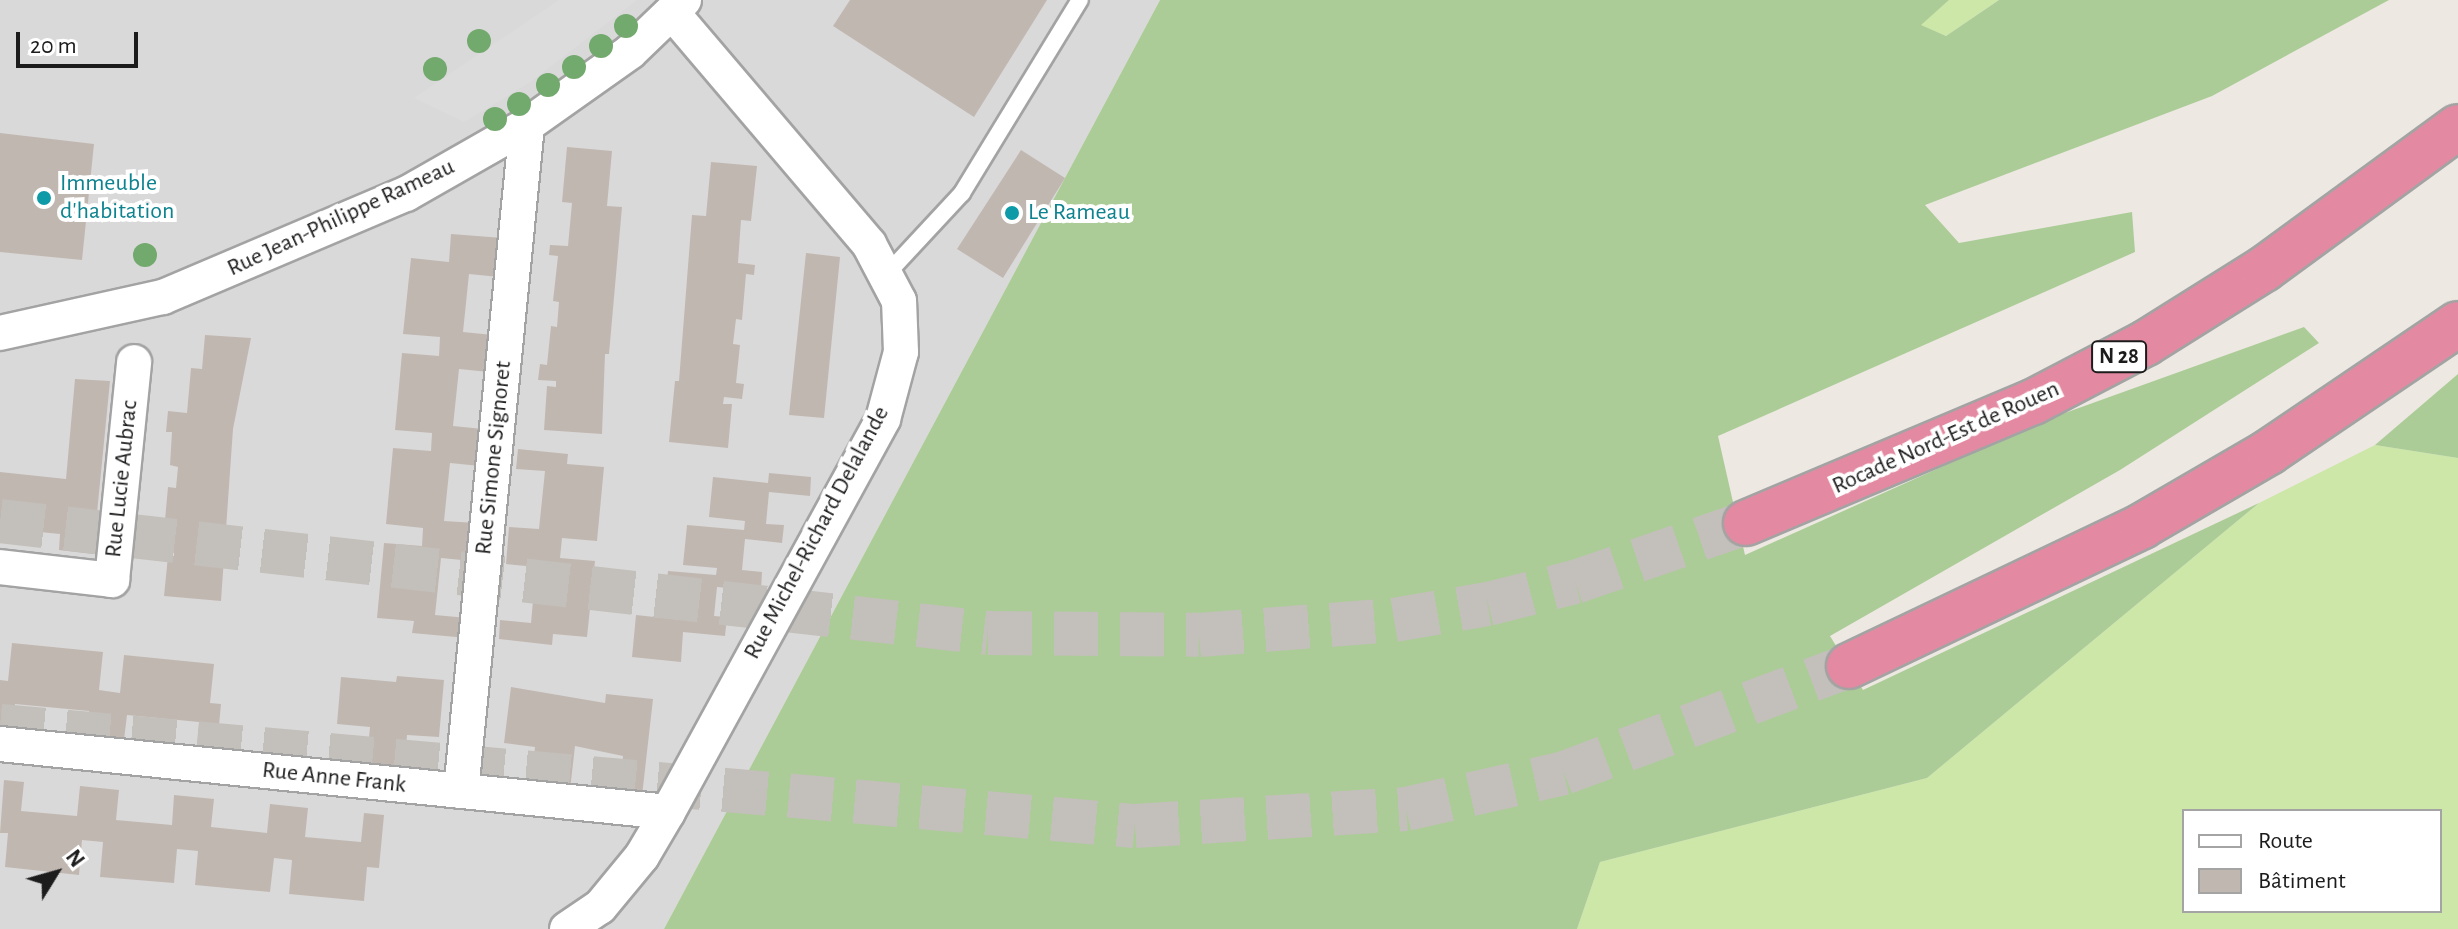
<!DOCTYPE html>
<html>
<head>
<meta charset="utf-8">
<style>
  body { margin:0 }
  #map { position:relative; width:2458px; height:929px; overflow:hidden; background:#ede8e2; font-family:"Alegreya Sans",sans-serif }
  div>[style] { position:absolute }
  .residential>* { inset:0; background:#dad9d9 }
  .grass>* { inset:0; background:#cce7a8 }
  .forest>* { inset:0; background:#abcc97 }
  .parking>* { inset:0; background:#dcdcdc }
  .building>* { inset:0; background:#c1b7b1 }
  .highway-tunnel>* { height:44px; margin-top:-22px; transform-origin:0; background:repeating-linear-gradient(90deg,#c3bfba 0 44px,transparent 0 66px) }
  .roads { filter:drop-shadow(2px 0 #a3a3a3) drop-shadow(-2px 0 #a3a3a3) drop-shadow(0 2px #a3a3a3) drop-shadow(0 -2px #a3a3a3) }
  .lane>* { height:16px; margin:-8px; padding:0 8px; transform-origin:8px; border-radius:8px; background:#fff }
  .street>* { height:34px; margin:-17px; padding:0 17px; transform-origin:17px; border-radius:17px; background:#fff }
  .highway>* { height:44px; margin:-22px; padding:0 22px; transform-origin:22px; border-radius:22px; background:#e38aa2 }
  .trees>* { width:24px; height:24px; margin:-12px; border-radius:50%; background:#72a96d }
  .dots>* { width:22px; height:22px; translate:-50% -50%; box-sizing:border-box; border:4px solid #fff; border-radius:50% }
  span { translate:-50% -50%; white-space:nowrap; text-align:center; line-height:1.15; -webkit-text-stroke:8px #fff; paint-order:stroke }
  .shield-label span { padding:2px 6px; background:#fff; border:2px solid; border-radius:6px; -webkit-text-stroke-width:0 }
  .shield-label { font-size:22px; color:#1c1c1c; font-weight:700 }
  .culture-label { font-size:24px; color:#0d838f }
  .left { translate:0 -50%; text-align:left }
  .street-label { font-size:24px; color:#1c1c1c }
  .legend { position:absolute; left:2182px; top:809px; width:260px; height:104px; box-sizing:border-box; background:#fff; border:2px solid #a4a4a4; margin:0; padding:10px 14px; list-style:none; font-size:24px; color:#1c1c1c }
  .legend li { display:flex; align-items:center; gap:16px; height:40px }
  .legend b { width:40px; border:2px solid #a4a4a4 }
  .north { position:absolute; left:16px; top:833px; width:80px; height:80px; -webkit-text-stroke:6px #fff; paint-order:stroke; rotate:53deg; font-size:22px; font-weight:700; line-height:32px; text-align:center; color:#1c1c1c }
  .north::after { content:''; display:block; margin:auto; width:28px; height:36px; background:#1c1c1c; clip-path:polygon(50% 0,100% 100%,50% 72%,0 100%) }
  .scale { position:absolute; left:16px; top:32px; width:122px; height:36px; box-sizing:border-box; border:4px solid #1c1c1c; border-top:0; padding-left:10px; font-size:24px; line-height:28px; white-space:nowrap; color:#1c1c1c; -webkit-text-stroke:6px #fff; paint-order:stroke }
</style>
</head>
<body>
<div id="map">
  <div class="residential">
    <i style="clip-path:polygon(0 0,1160px 0,664px 929px,0 929px)"></i>
  </div>
  <div class="grass">
    <i style="clip-path:polygon(1949px 0,1999px 0,1946px 36px,1920px 25px)"></i>
    <i style="clip-path:polygon(evenodd,2375px 445px,2458px 458px,2458px 929px,1577px 929px,1600px 862px,1927px 778px,2259px 503px,2375px 445px,2184px 811px,2440px 811px,2440px 911px,2184px 911px,2184px 811px)"></i>
  </div>
  <div class="forest">
    <i style="clip-path:polygon(1160px 0,1949px 0,1921px 25px,1946px 36px,1999px 0,2389px 0,2212px 96px,1925px 205px,1959px 243px,2132px 212px,2135px 252px,1718px 436px,1745px 555px,2051px 418px,2304px 327px,2319px 343px,2120px 470px,1830px 636px,1863px 690px,2259px 503px,1927px 778px,1600px 862px,1577px 929px,664px 929px)"></i>
    <i style="clip-path:polygon(2458px 374px,2458px 458px,2375px 445px)"></i>
  </div>
  <div class="parking">
    <i style="clip-path:polygon(559px 0,637px 0,529px 83px,464px 122px,414px 98px)"></i>
  </div>
  <div class="building">
    <i style="clip-path:polygon(850px 0,1047px 0,974px 117px,833px 26px)"></i>
    <i style="clip-path:polygon(0 133px,94px 144px,82px 260px,0 252px)"></i>
    <i style="clip-path:polygon(567px 147px,612px 151px,607px 206px,622px 207px,609px 354px,605px 354px,602px 434px,544px 430px,547px 386px,556px 387px,556px 381px,538px 380px,540px 364px,547px 365px,551px 326px,557px 327px,559px 302px,553px 301px,558px 256px,549px 255px,550px 245px,568px 246px,572px 203px,562px 202px)"></i>
    <i style="clip-path:polygon(1021px 150px,1065px 178px,1003px 278px,957px 249px)"></i>
    <i style="clip-path:polygon(711px 162px,757px 166px,751px 221px,741px 220px,738px 263px,755px 265px,754px 275px,746px 274px,742px 320px,736px 319px,733px 344px,740px 345px,736px 383px,744px 384px,742px 399px,724px 397px,723px 404px,732px 404px,728px 448px,669px 442px,675px 381px,679px 381px,692px 215px,706px 216px)"></i>
    <i style="clip-path:polygon(451px 234px,503px 238px,499px 277px,469px 274px,463px 332px,493px 335px,489px 372px,459px 369px,453px 426px,483px 429px,480px 466px,450px 463px,444px 521px,476px 523px,472px 561px,441px 558px,435px 615px,468px 618px,467px 638px,412px 633px,414px 621px,377px 618px,384px 543px,422px 546px,423px 528px,386px 524px,393px 448px,431px 451px,432px 433px,395px 430px,402px 353px,439px 356px,440px 337px,403px 334px,411px 258px,449px 262px)"></i>
    <i style="clip-path:polygon(806px 253px,840px 257px,824px 418px,789px 415px)"></i>
    <i style="clip-path:polygon(205px 335px,251px 338px,233px 429px,221px 601px,164px 596px,168px 556px,174px 556px,174px 546px,156px 544px,157px 530px,164px 531px,168px 487px,176px 488px,178px 467px,170px 465px,172px 432px,166px 432px,168px 411px,187px 413px,191px 368px,202px 369px)"></i>
    <i style="clip-path:polygon(75px 379px,110px 381px,93px 554px,59px 550px,60px 534px,0 528px,0 472px,66px 479px)"></i>
    <i style="clip-path:polygon(518px 449px,568px 454px,567px 464px,604px 467px,597px 541px,562px 538px,560px 558px,595px 561px,587px 637px,553px 634px,552px 645px,499px 639px,500px 620px,531px 623px,536px 567px,506px 564px,509px 527px,539px 529px,545px 471px,516px 469px)"></i>
    <i style="clip-path:polygon(769px 473px,811px 477px,810px 496px,769px 492px,766px 524px,784px 525px,782px 543px,745px 539px,742px 570px,762px 572px,761px 591px,717px 587px,714px 616px,727px 617px,725px 636px,683px 632px,681px 662px,632px 657px,636px 615px,682px 620px,683px 612px,664px 611px,668px 571px,716px 575px,717px 568px,683px 565px,687px 525px,744px 530px,745px 521px,709px 517px,713px 477px,768px 483px)"></i>
    <i style="clip-path:polygon(12px 643px,103px 652px,99px 690px,120px 693px,124px 655px,214px 664px,210px 703px,221px 704px,216px 757px,196px 754px,199px 722px,127px 715px,123px 748px,85px 744px,89px 711px,15px 704px,12px 736px,0 735px,0 680px,8px 681px)"></i>
    <i style="clip-path:polygon(397px 676px,444px 680px,439px 737px,407px 735px,404px 773px,366px 769px,370px 727px,337px 724px,341px 677px,396px 682px)"></i>
    <i style="clip-path:polygon(511px 687px,605px 703px,606px 694px,653px 699px,642px 796px,619px 793px,623px 756px,575px 746px,570px 790px,531px 786px,535px 747px,504px 743px)"></i>
    <i style="clip-path:polygon(4px 780px,24px 782px,21px 811px,77px 816px,80px 786px,119px 790px,116px 820px,172px 825px,174px 795px,214px 799px,211px 827px,267px 833px,270px 804px,308px 808px,305px 837px,361px 842px,364px 813px,384px 815px,379px 868px,367px 867px,364px 901px,289px 894px,292px 860px,274px 858px,270px 892px,195px 885px,198px 851px,177px 849px,174px 883px,100px 877px,103px 842px,82px 840px,79px 875px,5px 867px,8px 833px,0 833px)"></i>
  </div>
  <div class="highway-tunnel">
    <i style="left:0;top:521px;width:994px;rotate:6.47deg"></i>
    <i style="left:988px;top:633px;width:211px;rotate:0.5deg"></i>
    <i style="left:1199px;top:635px;width:196px;rotate:-4.4deg"></i>
    <i style="left:1394px;top:620px;width:95px;rotate:-9.7deg"></i>
    <i style="left:1488px;top:604px;width:90px;rotate:-14.2deg"></i>
    <i style="left:1575px;top:582px;width:181px;rotate:-19deg"></i>
    <i style="left:0;top:726px;width:1139px;rotate:5.04deg"></i>
    <i style="left:1135px;top:826px;width:272px;rotate:-3.6deg"></i>
    <i style="left:1406px;top:809px;width:162px;rotate:-12.8deg"></i>
    <i style="left:1564px;top:773px;width:304px;rotate:-20.6deg"></i>
  </div>
  <div class="roads">
    <div class="lane">
      <i style="left:885px;top:276px;width:113px;rotate:-47.1deg"></i>
      <i style="left:962px;top:193px;width:226px;rotate:-58.6deg"></i>
    </div>
    <div class="street">
      <i style="left:0;top:333px;width:167px;rotate:-12.5deg"></i>
      <i style="left:163px;top:297px;width:264px;rotate:-23deg"></i>
      <i style="left:406px;top:194px;width:139px;rotate:-29.7deg"></i>
      <i style="left:527px;top:125px;width:126px;rotate:-35.3deg"></i>
      <i style="left:630px;top:52px;width:75px;rotate:-43.9deg"></i>
      <i style="left:0;top:567px;width:113px;rotate:6.6deg"></i>
      <i style="left:112px;top:580px;width:219px;rotate:-84.2deg"></i>
      <i style="left:0;top:744px;width:671px;rotate:5.81deg"></i>
      <i style="left:461px;top:791px;width:669px;rotate:-84.34deg"></i>
      <i style="left:567px;top:929px;width:40px;rotate:-34deg"></i>
      <i style="left:600px;top:907px;width:66px;rotate:-50.5deg"></i>
      <i style="left:642px;top:856px;width:51px;rotate:-59.4deg"></i>
      <i style="left:668px;top:812px;width:448px;rotate:-61.3deg"></i>
      <i style="left:883px;top:419px;width:69px;rotate:-75deg"></i>
      <i style="left:901px;top:352px;width:51px;rotate:-92.2deg"></i>
      <i style="left:899px;top:301px;width:64px;rotate:-117.8deg"></i>
      <i style="left:869px;top:244px;width:301px;rotate:-130.4deg"></i>
    </div>
    <div class="highway">
      <i style="left:1746px;top:523px;width:311px;rotate:-22.9deg"></i>
      <i style="left:2033px;top:402px;width:127px;rotate:-27.6deg"></i>
      <i style="left:2146px;top:343px;width:139px;rotate:-32.1deg"></i>
      <i style="left:2264px;top:269px;width:240px;rotate:-36.2deg"></i>
      <i style="left:1849px;top:666px;width:325px;rotate:-25.5deg"></i>
      <i style="left:2142px;top:526px;width:147px;rotate:-30.2deg"></i>
      <i style="left:2269px;top:452px;width:228px;rotate:-34.1deg"></i>
    </div>
  </div>
  <div class="trees">
    <i style="left:626px;top:26px"></i>
    <i style="left:479px;top:41px"></i>
    <i style="left:601px;top:46px"></i>
    <i style="left:574px;top:67px"></i>
    <i style="left:435px;top:69px"></i>
    <i style="left:548px;top:85px"></i>
    <i style="left:519px;top:104px"></i>
    <i style="left:495px;top:119px"></i>
    <i style="left:145px;top:255px"></i>
  </div>
  <div class="dots">
    <i style="left:44px;top:198px;background:#0f9aa8"></i>
    <i style="left:1012px;top:213px;background:#0f9aa8"></i>
  </div>
  <div class="shield-label">
    <span style="left:2119px;top:357px">N 28</span>
  </div>
  <div class="culture-label">
    <span class="left" style="left:60px;top:198px">Immeuble<br>d'habitation</span>
    <span class="left" style="left:1028px;top:213px">Le Rameau</span>
  </div>
  <div class="street-label">
    <span style="left:341px;top:218px;rotate:-25deg">Rue Jean-Philippe Rameau</span>
    <span style="left:1946px;top:438px;rotate:-24deg">Rocade Nord-Est de Rouen</span>
    <span style="left:494px;top:458px;rotate:-84deg">Rue Simone Signoret</span>
    <span style="left:122px;top:479px;rotate:-84deg">Rue Lucie Aubrac</span>
    <span style="left:817px;top:533px;rotate:-62deg">Rue Michel-Richard Delalande</span>
    <span style="left:334px;top:778px;rotate:6deg">Rue Anne Frank</span>
  </div>
  <ul class="legend">
  <li><b style="height:10px;background:#fff"></b>Route</li>
  <li><b style="height:22px;background:#c1b7b1"></b>Bâtiment</li>
  </ul>
  <div class="north">N</div>
  <div class="scale">20 m</div>
</div>
</body>
</html>
